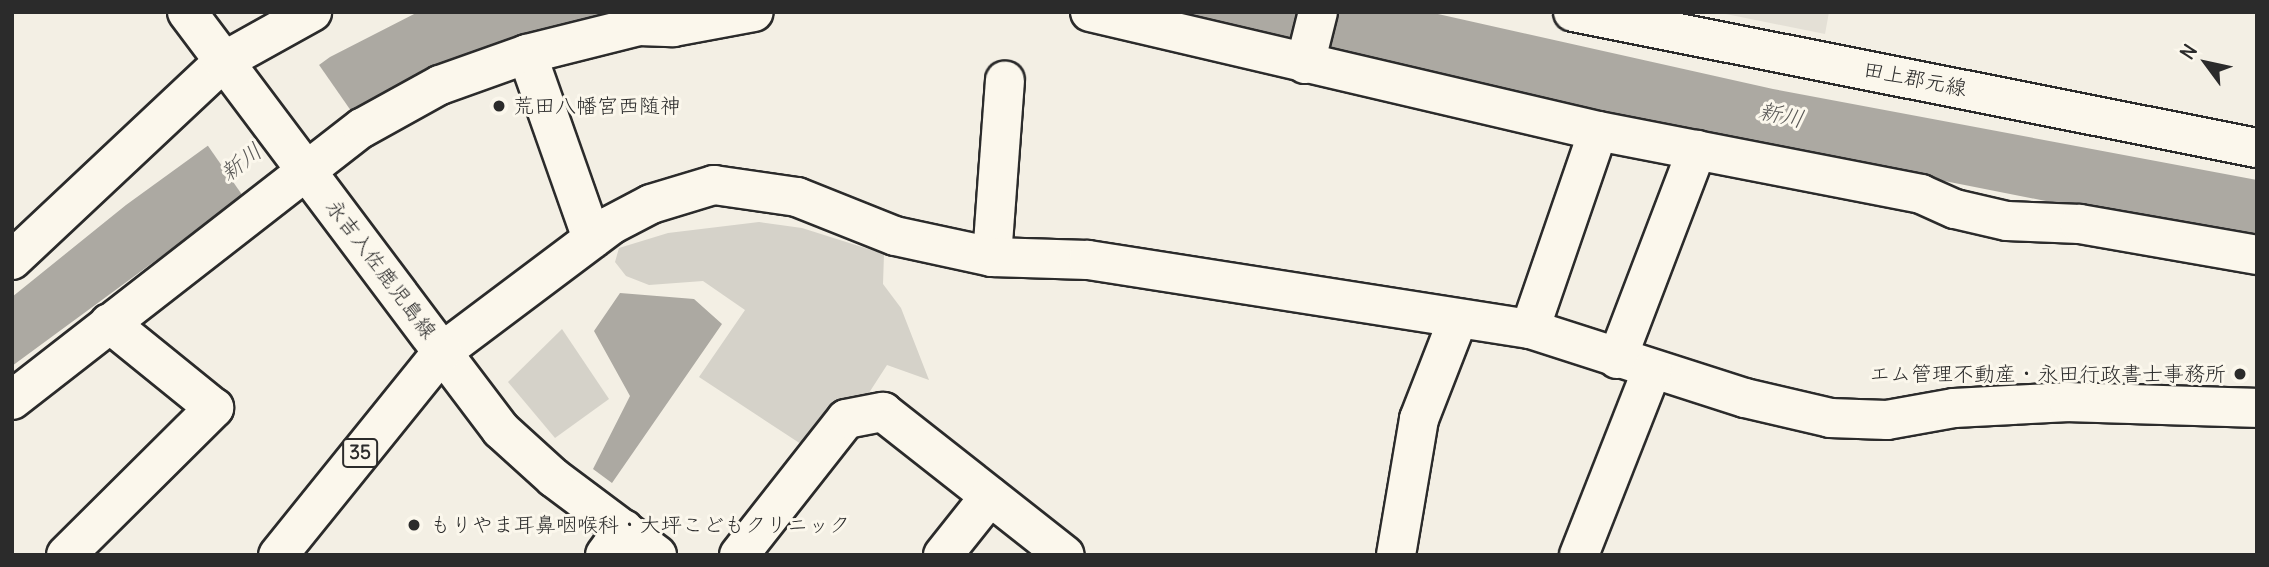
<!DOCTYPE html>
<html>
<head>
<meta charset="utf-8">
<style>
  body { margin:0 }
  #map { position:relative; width:2269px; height:567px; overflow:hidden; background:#f3efe4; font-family:Delius,"Klee One",sans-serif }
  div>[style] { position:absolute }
  .built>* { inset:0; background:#e4e0d6 }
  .green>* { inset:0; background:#d5d2c9 }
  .water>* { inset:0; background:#aca9a2 }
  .pier>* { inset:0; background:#f3efe4 }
  .roads { filter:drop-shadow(2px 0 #2b2b2b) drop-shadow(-2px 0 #2b2b2b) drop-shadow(0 2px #2b2b2b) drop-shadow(0 -2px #2b2b2b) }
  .minor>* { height:38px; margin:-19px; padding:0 19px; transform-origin:19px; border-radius:19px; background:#fbf7ec }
  .tertiary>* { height:38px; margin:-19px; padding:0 19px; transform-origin:19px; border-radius:19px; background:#fbf7ec }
  .primary>* { height:38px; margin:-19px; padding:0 19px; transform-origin:19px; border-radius:19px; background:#fbf7ec }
  .dots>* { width:19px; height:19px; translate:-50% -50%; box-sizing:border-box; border:4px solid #fbf7ec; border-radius:50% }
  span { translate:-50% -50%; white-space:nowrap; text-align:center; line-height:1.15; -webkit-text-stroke:6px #fbf7ec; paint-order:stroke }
  .shield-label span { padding:2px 5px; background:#fbf7ec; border:2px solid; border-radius:5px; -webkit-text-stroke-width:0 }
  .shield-label { font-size:19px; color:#2b2b2b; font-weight:700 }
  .street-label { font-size:21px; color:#2b2b2b }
  .poi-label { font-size:21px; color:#2b2b2b }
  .left { translate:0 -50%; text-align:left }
  .right { translate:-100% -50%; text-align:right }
  .water-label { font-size:23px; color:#585755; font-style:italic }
  .frame { position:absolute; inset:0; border:14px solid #2b2b2b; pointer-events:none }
  .north { position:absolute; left:2171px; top:28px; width:70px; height:70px; -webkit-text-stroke:5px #fbf7ec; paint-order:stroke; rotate:303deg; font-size:19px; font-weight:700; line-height:28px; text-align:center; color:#2b2b2b }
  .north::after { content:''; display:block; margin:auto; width:24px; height:32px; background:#2b2b2b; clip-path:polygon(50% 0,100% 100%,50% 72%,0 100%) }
</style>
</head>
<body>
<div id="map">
  <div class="built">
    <i style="clip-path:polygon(1716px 12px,1829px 12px,1825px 34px)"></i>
  </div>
  <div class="green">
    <i style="clip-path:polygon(759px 222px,802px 228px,884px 254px,883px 284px,901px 308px,929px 380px,887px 365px,865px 399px,836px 402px,804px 446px,699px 377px,745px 310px,703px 281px,649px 285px,626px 276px,615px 262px,619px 248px,668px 233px)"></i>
    <i style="clip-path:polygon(562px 329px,609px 399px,555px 438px,508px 382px)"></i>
  </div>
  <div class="water">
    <i style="clip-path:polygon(418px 12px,635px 12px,517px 36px,426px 68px,362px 109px,12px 366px,12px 297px,126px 205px,330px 57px)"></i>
    <i style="clip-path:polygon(1161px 12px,1429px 12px,1773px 89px,2257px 180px,2257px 235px,2046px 201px,1499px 93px)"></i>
    <i style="clip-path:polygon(620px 293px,694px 299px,722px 324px,612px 483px,593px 469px,630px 396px,594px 331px)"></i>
  </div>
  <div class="pier">
    <i style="clip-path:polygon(317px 62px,356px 118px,245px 199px,206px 143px)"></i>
  </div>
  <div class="roads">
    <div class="minor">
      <i style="left:1090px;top:12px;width:522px;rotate:13.18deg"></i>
      <i style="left:1598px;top:131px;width:329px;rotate:11deg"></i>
      <i style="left:1921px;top:194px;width:37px;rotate:24deg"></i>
      <i style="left:1955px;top:209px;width:53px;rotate:13deg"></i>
      <i style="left:2007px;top:221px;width:73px;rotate:2.4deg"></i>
      <i style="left:2080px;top:224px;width:180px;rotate:9.9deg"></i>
      <i style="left:527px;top:54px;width:196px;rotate:70.6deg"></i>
      <i style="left:1305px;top:64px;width:54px;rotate:-76deg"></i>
      <i style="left:992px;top:257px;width:177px;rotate:-85.8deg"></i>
      <i style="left:12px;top:260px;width:291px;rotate:-43.2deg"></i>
      <i style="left:1530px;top:329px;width:209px;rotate:-71deg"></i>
      <i style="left:1617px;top:359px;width:224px;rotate:-69.1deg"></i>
      <i style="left:12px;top:400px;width:443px;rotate:-37.9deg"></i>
      <i style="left:362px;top:128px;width:89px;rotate:-28.9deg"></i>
      <i style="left:440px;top:85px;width:92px;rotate:-19.6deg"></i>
      <i style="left:527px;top:54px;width:115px;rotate:-14deg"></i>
      <i style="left:639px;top:26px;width:34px;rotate:2deg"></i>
      <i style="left:673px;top:27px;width:82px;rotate:-10.5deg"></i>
      <i style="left:66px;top:555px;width:209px;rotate:-44.8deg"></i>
      <i style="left:214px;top:408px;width:135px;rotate:-141deg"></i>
      <i style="left:605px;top:555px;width:32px;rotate:-54deg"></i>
      <i style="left:657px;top:555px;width:129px;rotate:-143.2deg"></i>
      <i style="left:554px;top:478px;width:72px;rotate:-137.8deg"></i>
      <i style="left:501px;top:430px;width:98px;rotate:-127.1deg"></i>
      <i style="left:442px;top:352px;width:211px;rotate:-36.9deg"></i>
      <i style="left:611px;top:225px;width:45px;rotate:-27.7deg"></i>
      <i style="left:651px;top:204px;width:66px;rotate:-16.8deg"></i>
      <i style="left:714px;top:185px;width:84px;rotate:8.2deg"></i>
      <i style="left:797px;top:197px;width:105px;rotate:21.7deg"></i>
      <i style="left:895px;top:236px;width:99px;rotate:12.2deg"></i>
      <i style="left:992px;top:257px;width:96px;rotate:1.8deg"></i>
      <i style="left:1088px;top:260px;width:447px;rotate:8.9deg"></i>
      <i style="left:1530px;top:329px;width:226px;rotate:17.8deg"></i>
      <i style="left:1745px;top:398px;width:87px;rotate:13.2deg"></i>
      <i style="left:1830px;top:418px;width:57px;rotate:2deg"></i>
      <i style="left:1887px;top:420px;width:68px;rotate:-10.2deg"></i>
      <i style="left:1954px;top:408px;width:115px;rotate:-3deg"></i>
      <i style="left:2069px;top:402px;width:188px;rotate:1.8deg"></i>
      <i style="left:739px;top:555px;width:173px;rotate:-51.8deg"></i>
      <i style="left:846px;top:419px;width:38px;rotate:-11deg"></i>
      <i style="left:883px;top:412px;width:231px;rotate:38.2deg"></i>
      <i style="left:943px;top:555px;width:75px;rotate:-51.5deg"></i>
      <i style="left:1396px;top:555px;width:138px;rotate:-80.4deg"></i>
      <i style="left:1419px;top:419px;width:107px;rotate:-68.7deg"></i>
      <i style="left:1579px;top:555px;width:199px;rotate:-68.5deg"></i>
    </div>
    <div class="tertiary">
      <i style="left:1573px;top:12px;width:697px;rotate:11.25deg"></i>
      <i style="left:224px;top:61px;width:101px;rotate:-29.1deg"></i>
    </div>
    <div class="primary">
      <i style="left:187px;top:12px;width:425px;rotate:53.1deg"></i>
      <i style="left:442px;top:352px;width:261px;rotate:128.9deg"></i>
    </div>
  </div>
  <div class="dots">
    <i style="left:499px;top:106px;background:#2b2b2b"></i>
    <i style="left:2240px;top:374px;background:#2b2b2b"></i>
    <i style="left:414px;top:525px;background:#2b2b2b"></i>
  </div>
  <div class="shield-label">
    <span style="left:360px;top:453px">35</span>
  </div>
  <div class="street-label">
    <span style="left:1915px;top:79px;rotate:11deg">田上郡元線</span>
    <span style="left:381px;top:269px;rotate:53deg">永吉入佐鹿児島線</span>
  </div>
  <div class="poi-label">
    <span class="left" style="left:513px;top:106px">荒田八幡宮西随神</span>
    <span class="right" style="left:2226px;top:374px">エム管理不動産・永田行政書士事務所</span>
    <span class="left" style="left:430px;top:525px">もりやま耳鼻咽喉科・大坪こどもクリニック</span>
  </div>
  <div class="water-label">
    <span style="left:1781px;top:115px;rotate:12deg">新川</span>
    <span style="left:241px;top:162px;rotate:-38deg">新川</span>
  </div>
  <div class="frame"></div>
  <div class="north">N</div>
</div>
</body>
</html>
